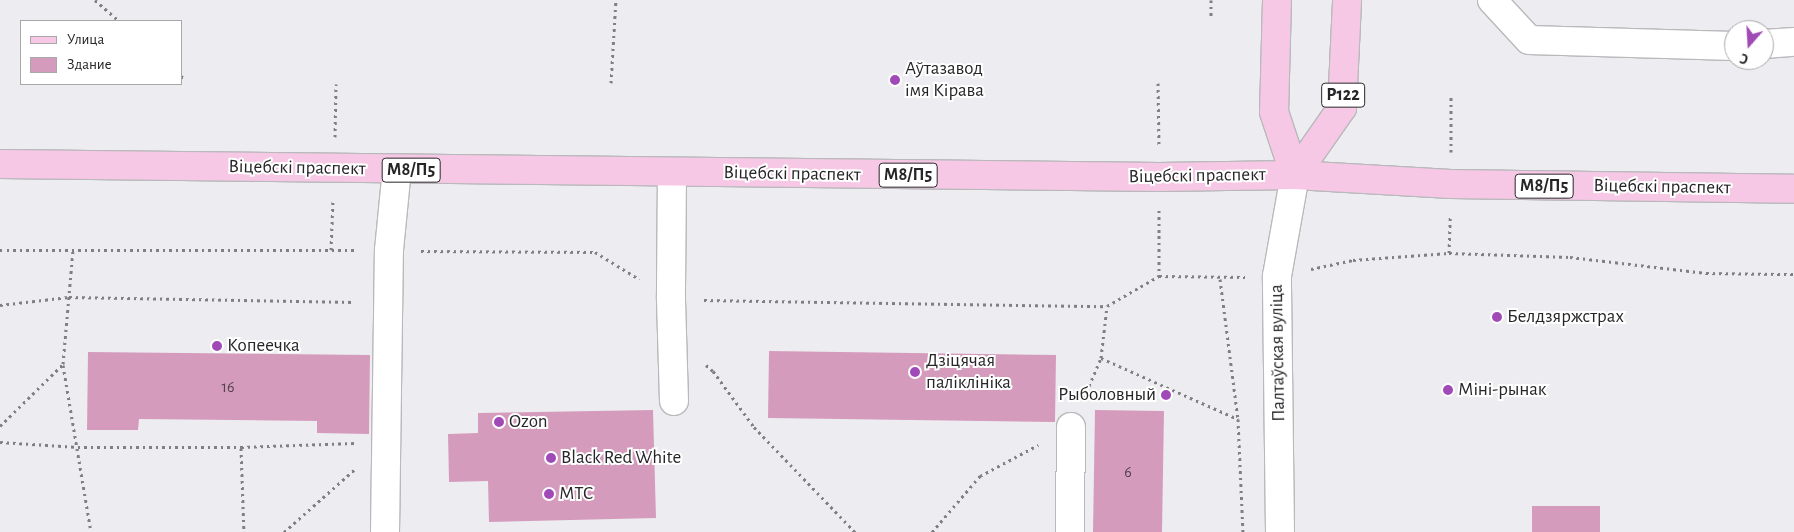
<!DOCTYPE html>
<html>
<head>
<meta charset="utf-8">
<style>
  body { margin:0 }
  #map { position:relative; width:1794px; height:532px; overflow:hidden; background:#ededf1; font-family:"Alegreya Sans",sans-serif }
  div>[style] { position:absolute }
  .building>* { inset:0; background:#d59bbc }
  .path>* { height:3px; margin-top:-1.5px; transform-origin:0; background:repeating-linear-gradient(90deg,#808083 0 2.5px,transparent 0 6.5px) }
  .roads { filter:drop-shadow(1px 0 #b9b9bc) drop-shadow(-1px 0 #b9b9bc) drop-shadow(0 1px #b9b9bc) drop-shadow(0 -1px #b9b9bc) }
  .minor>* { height:28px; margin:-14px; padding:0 14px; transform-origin:14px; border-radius:14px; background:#fff }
  .major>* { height:28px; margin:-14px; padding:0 14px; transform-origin:14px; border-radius:14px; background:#f7c8e6 }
  .dots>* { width:14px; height:14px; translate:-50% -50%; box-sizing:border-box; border:2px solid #fff; border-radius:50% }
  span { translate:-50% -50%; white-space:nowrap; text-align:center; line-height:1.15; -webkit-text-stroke:4px #fff; paint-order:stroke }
  .number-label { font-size:16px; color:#52434d }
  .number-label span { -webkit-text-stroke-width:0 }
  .shield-label span { padding:1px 4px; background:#fff; border:1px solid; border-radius:4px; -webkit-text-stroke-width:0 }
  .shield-label { font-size:18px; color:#262628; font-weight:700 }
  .poi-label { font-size:19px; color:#262628 }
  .left { translate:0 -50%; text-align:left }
  .right { translate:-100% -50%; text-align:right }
  .street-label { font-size:19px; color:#262628 }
  .legend { position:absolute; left:20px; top:20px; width:162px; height:65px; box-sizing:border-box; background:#fff; border:1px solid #a8a8a9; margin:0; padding:6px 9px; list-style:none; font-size:15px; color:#262628 }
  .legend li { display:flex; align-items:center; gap:10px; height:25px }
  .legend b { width:25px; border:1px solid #a8a8a9 }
  .north { position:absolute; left:1724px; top:20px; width:50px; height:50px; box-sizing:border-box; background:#fff; border:1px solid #a8a8a9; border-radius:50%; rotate:199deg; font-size:14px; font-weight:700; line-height:20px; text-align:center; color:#262628 }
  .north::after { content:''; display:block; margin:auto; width:18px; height:22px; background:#a04ab8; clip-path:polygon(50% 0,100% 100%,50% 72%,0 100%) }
</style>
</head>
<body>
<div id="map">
  <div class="building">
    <i style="clip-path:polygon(769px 351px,1056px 355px,1055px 422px,768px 418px)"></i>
    <i style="clip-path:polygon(88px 352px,370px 355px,369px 434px,317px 433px,317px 421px,139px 419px,138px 430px,87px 430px)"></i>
    <i style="clip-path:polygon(653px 410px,656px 518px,489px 522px,488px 481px,449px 482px,448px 434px,478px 433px,478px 413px)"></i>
    <i style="clip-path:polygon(1095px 410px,1164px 411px,1162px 532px,1093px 532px)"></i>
    <i style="clip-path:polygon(1532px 506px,1600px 506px,1600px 532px,1532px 532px)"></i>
  </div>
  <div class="path">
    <i style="left:95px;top:0;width:32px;rotate:41deg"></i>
    <i style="left:1211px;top:0;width:18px;rotate:90deg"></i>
    <i style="left:181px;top:76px;width:6px;rotate:39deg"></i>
    <i style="left:611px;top:83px;width:83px;rotate:-86.6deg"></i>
    <i style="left:1158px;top:83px;width:63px;rotate:89.1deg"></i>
    <i style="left:335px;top:137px;width:53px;rotate:-88.9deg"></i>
    <i style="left:1451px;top:152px;width:56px;rotate:-90deg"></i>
    <i style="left:1159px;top:210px;width:66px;rotate:90deg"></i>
    <i style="left:0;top:250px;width:357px"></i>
    <i style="left:331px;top:250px;width:49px;rotate:-87.7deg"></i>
    <i style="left:421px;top:251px;width:174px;rotate:0.3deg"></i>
    <i style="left:595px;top:252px;width:52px;rotate:31.5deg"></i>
    <i style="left:1449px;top:253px;width:37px;rotate:-88deg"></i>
    <i style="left:1311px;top:269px;width:43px;rotate:-12.1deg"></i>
    <i style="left:1353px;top:260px;width:96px;rotate:-4.2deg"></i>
    <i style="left:1449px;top:253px;width:121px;rotate:1.9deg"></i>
    <i style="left:1570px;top:257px;width:137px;rotate:6.7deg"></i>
    <i style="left:1706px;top:273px;width:88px;rotate:0.7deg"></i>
    <i style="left:1220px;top:279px;width:141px;rotate:82.7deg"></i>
    <i style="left:1238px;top:419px;width:113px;rotate:87.5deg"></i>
    <i style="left:704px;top:300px;width:403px;rotate:0.9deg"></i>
    <i style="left:1107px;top:306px;width:60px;rotate:-30deg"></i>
    <i style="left:1159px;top:276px;width:86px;rotate:0.7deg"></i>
    <i style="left:0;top:305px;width:69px;rotate:-6.6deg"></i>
    <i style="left:69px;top:297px;width:286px;rotate:1deg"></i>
    <i style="left:1101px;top:358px;width:150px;rotate:24deg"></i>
    <i style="left:63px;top:365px;width:169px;rotate:80.5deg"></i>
    <i style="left:706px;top:365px;width:9px;rotate:41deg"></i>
    <i style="left:713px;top:371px;width:69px;rotate:53.8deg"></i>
    <i style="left:754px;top:427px;width:146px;rotate:46.1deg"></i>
    <i style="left:1084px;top:398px;width:43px;rotate:-67deg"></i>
    <i style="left:1101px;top:358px;width:52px;rotate:-83.4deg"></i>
    <i style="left:0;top:426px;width:88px;rotate:-44.5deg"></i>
    <i style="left:63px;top:364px;width:114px;rotate:-85deg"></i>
    <i style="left:0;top:442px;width:78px;rotate:3.7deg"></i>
    <i style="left:78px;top:447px;width:163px"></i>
    <i style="left:241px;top:447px;width:114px;rotate:-2deg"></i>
    <i style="left:241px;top:448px;width:84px;rotate:88deg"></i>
    <i style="left:284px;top:532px;width:94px;rotate:-41.5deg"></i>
    <i style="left:932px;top:532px;width:74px;rotate:-49.4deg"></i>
    <i style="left:980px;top:476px;width:66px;rotate:-28.1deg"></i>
  </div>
  <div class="roads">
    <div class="minor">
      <i style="left:1492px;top:0;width:54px;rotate:47.2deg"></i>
      <i style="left:1529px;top:40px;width:205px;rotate:1.7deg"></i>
      <i style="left:1764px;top:44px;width:30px;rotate:-4deg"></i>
      <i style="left:672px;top:173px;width:127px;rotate:90.5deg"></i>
      <i style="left:671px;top:300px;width:101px;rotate:88.3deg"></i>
      <i style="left:385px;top:532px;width:282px;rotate:-89.2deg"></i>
      <i style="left:389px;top:250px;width:81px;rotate:-84.4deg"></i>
      <i style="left:1070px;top:532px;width:105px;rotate:-89.5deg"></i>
      <i style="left:1280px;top:532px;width:256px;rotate:-90.7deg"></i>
      <i style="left:1277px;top:276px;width:103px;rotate:-79.9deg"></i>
    </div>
    <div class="major">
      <i style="left:1277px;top:0;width:112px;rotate:91.5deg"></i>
      <i style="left:1274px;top:112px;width:66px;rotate:71.6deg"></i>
      <i style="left:0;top:164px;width:1159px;rotate:0.64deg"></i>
      <i style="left:1159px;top:177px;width:136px;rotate:-0.8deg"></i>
      <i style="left:1295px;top:175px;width:156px;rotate:3.3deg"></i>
      <i style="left:1451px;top:184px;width:343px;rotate:0.8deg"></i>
      <i style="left:1295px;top:175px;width:82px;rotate:-55deg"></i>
      <i style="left:1342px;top:108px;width:108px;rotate:-87.3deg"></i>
    </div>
  </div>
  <div class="dots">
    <i style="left:895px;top:80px;background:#a04ab8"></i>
    <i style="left:1497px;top:317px;background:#a04ab8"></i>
    <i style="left:217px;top:346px;background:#a04ab8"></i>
    <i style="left:915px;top:372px;background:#a04ab8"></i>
    <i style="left:1448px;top:390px;background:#a04ab8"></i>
    <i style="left:1166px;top:395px;background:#a04ab8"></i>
    <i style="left:499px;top:422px;background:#a04ab8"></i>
    <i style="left:551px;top:458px;background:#a04ab8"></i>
    <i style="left:549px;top:494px;background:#a04ab8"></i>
  </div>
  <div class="number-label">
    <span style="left:228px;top:387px">16</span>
    <span style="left:1128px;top:472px">6</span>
  </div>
  <div class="shield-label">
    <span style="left:1343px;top:95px">Р122</span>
    <span style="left:411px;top:170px">М8/П5</span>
    <span style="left:908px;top:175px">М8/П5</span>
    <span style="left:1544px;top:186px">М8/П5</span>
  </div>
  <div class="poi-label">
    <span class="left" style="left:905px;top:80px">Аўтазавод<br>імя Кірава</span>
    <span class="left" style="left:1507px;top:317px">Белдзяржстрах</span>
    <span class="left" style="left:227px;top:346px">Копеечка</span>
    <span class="left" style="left:926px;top:372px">Дзіцячая<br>паліклініка</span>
    <span class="left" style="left:1458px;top:390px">Міні-рынак</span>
    <span class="right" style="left:1156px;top:395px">Рыболовный</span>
    <span class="left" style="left:509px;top:422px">Ozon</span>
    <span class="left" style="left:561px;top:458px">Black Red White</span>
    <span class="left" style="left:559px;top:494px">МТС</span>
  </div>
  <div class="street-label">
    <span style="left:297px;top:168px;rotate:1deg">Віцебскі праспект</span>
    <span style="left:792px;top:174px;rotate:1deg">Віцебскі праспект</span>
    <span style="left:1197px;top:176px;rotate:-1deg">Віцебскі праспект</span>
    <span style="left:1662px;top:187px;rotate:1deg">Віцебскі праспект</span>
    <span style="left:1278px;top:353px;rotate:-91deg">Палтаўская вуліца</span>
  </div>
  <ul class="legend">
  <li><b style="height:6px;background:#f7c8e6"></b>Улица</li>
  <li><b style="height:14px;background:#d59bbc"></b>Здание</li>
  </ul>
  <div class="north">С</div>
</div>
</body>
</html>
